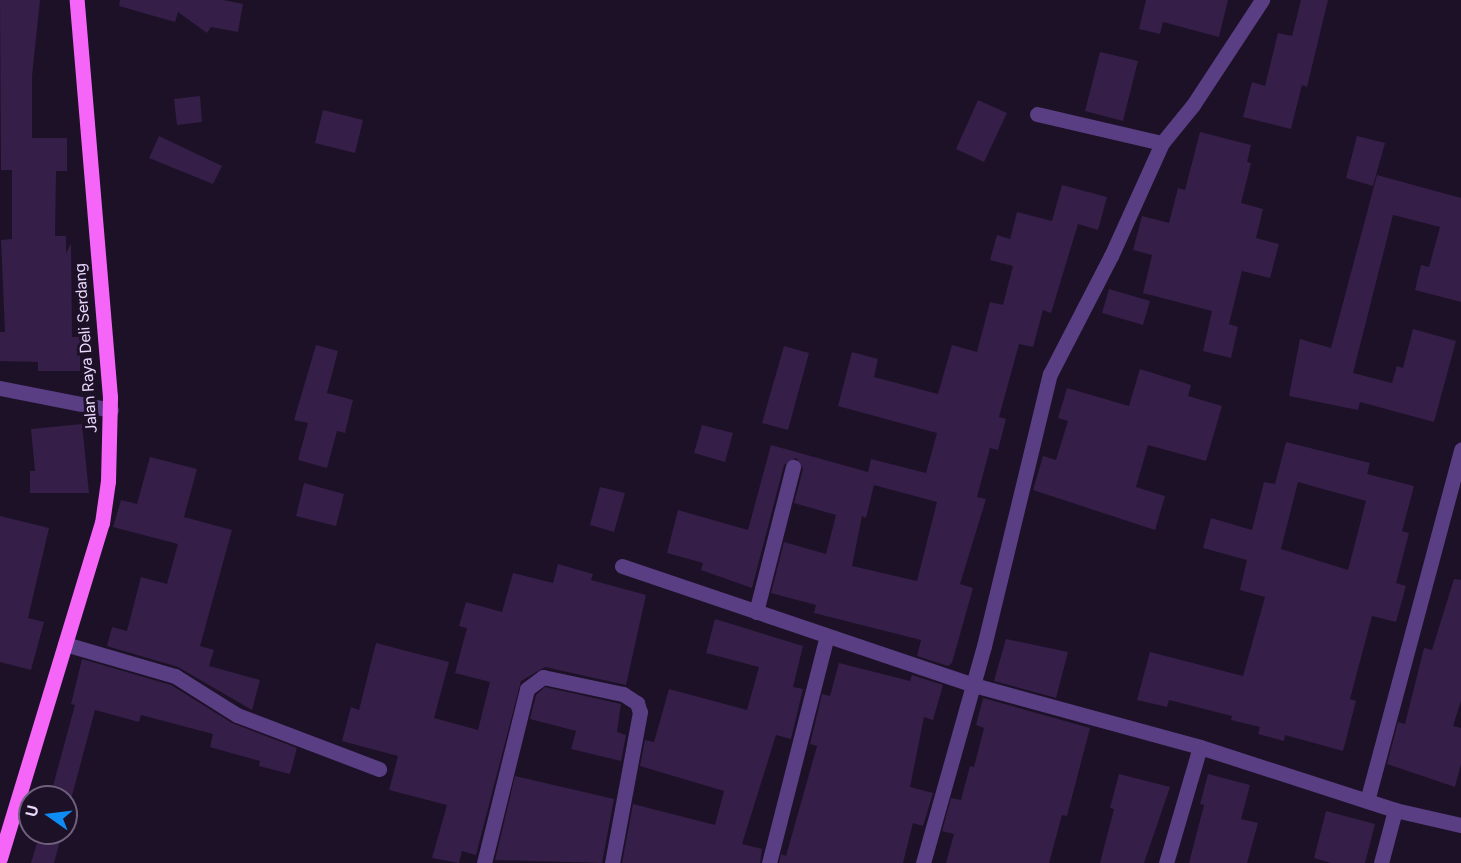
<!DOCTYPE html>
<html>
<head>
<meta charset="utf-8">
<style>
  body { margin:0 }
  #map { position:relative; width:1461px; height:863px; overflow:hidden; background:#1d1127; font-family:Figtree,sans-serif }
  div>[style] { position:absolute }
  .building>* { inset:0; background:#351e47 }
  .minor>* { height:15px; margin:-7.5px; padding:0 7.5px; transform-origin:7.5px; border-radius:7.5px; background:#5a3e84 }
  .major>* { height:15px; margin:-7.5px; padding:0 7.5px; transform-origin:7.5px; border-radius:7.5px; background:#f566f8 }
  span { translate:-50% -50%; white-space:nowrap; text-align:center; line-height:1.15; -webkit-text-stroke:6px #1d1127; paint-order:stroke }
  .street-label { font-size:16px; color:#ead9fd }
  .north { position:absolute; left:18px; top:785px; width:60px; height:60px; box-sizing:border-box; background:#1d1127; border:2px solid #6f617d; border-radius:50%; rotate:284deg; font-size:16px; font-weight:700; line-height:24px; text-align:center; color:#ead9fd }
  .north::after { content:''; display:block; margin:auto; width:21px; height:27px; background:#0f8cf4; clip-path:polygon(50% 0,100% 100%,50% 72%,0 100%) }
</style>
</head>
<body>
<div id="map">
  <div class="building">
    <i style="clip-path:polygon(0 0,40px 0,32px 76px,32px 138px,67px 138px,67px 171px,56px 171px,55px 236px,66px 236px,66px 254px,71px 243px,72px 337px,80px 337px,80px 371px,38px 371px,38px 362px,0 361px,0 332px,5px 332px,1px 240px,12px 239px,12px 170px,1px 170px)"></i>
    <i style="clip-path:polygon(120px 0,223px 0,243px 4px,238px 32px,211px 27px,207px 33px,178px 12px,175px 22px,119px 6px)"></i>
    <i style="clip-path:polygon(1146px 0,1228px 0,1219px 37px,1163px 22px,1160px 34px,1139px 29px)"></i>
    <i style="clip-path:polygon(1301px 0,1328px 0,1307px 87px,1302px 85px,1291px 129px,1243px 117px,1252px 82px,1265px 86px,1278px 33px,1292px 36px)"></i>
    <i style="clip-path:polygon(1100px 52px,1138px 61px,1123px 121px,1085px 111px)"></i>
    <i style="clip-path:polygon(200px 96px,202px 122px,177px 125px,174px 99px)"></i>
    <i style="clip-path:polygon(978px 100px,1007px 113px,984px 162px,956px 149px)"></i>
    <i style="clip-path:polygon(323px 110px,363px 120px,355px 153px,315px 143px)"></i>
    <i style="clip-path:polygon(1200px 132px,1251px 145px,1247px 162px,1251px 163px,1241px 203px,1263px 209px,1256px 238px,1279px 244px,1270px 278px,1242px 271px,1229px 324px,1238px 327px,1231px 358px,1203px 351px,1212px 311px,1143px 293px,1152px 255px,1133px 250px,1142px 216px,1169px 223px,1178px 188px,1185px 190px)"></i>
    <i style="clip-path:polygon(159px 136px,222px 166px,213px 184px,149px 158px)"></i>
    <i style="clip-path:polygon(1357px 136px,1385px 143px,1373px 186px,1346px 178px)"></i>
    <i style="clip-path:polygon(1377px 175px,1461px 198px,1461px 302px,1415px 290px,1421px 265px,1429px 267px,1440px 227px,1393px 215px,1353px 373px,1392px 383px,1397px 366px,1403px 368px,1413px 329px,1456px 341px,1434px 422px,1360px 402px,1358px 410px,1289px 396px,1300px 339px,1331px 348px)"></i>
    <i style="clip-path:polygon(evenodd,1062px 185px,1107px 197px,1098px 230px,1078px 224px,1051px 313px,1043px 310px,1033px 347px,1019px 344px,999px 417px,1006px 419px,998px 450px,990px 448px,977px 497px,986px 499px,960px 584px,973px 588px,952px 663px,948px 666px,917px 656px,921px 640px,814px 613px,816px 605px,771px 593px,784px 542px,826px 554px,836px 515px,794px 503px,803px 469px,796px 458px,784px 465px,752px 588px,701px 570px,703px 563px,667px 553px,678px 510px,748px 530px,771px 445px,868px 472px,871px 459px,926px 473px,937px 433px,838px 406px,852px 352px,878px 359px,874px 377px,938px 394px,952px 345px,977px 352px,990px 302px,1003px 305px,1013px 266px,990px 260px,997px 235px,1010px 239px,1017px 212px,1052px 221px,1062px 185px,874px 485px,937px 502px,917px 581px,852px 566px,862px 516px,866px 518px,874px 485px)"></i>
    <i style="clip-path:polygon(1109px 289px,1150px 301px,1143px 325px,1102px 313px)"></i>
    <i style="clip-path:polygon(316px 345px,338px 351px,327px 393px,353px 400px,345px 433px,337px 431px,327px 468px,298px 460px,308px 423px,294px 420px)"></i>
    <i style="clip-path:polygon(784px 346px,809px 353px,788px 430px,762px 423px)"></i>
    <i style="clip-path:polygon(1140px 369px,1191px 385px,1188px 396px,1222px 406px,1206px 461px,1148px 445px,1136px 487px,1165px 496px,1155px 530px,1033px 490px,1043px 456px,1056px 460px,1068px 421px,1058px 418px,1067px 388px,1129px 406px)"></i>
    <i style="clip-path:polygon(82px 424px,89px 493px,30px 493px,30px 471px,35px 471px,31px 429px)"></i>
    <i style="clip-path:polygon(702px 425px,733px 433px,725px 462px,694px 453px)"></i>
    <i style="clip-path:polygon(evenodd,1286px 442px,1370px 463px,1367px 474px,1414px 486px,1402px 531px,1409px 533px,1396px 583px,1406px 586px,1396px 622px,1372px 616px,1350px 699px,1356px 701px,1343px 751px,1285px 735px,1284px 741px,1258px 734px,1260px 727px,1231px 720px,1232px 716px,1169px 700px,1167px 707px,1137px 700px,1150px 652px,1243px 676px,1265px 597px,1240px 590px,1247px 560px,1203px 548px,1211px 518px,1252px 530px,1264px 482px,1275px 484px,1286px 442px,1298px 482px,1366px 501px,1348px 570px,1281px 549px,1298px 482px)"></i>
    <i style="clip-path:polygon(150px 457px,197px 469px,184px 517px,232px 530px,200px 646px,214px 650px,209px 666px,260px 680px,252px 710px,178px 667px,107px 646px,112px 627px,127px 631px,141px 577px,167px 584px,178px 544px,113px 527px,121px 500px,137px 504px)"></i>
    <i style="clip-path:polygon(304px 483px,344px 494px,336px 526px,296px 516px)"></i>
    <i style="clip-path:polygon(600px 487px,625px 493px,614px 532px,590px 525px)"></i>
    <i style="clip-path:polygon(0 516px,49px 528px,28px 618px,44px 622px,31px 670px,0 662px)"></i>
    <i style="clip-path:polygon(558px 564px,593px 574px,591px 580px,646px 595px,626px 685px,545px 667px,521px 681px,476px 855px,462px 851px,459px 863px,432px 858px,447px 805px,389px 790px,398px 756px,342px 741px,351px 707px,359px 710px,376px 643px,449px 662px,434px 718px,478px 730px,490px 682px,455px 673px,467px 628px,459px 626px,466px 602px,502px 612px,513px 573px,553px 583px)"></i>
    <i style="clip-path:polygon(1454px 579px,1461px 580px,1461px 701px,1453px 726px,1461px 728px,1461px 764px,1455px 787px,1387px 764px,1398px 722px,1405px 724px,1424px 648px,1432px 650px)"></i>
    <i style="clip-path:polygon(715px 619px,803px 646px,793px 687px,803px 689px,791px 739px,776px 735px,742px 844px,762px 849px,760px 863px,622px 863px,633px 804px,715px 825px,724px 791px,640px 766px,645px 740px,654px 742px,669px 689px,747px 710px,759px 667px,706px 653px)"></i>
    <i style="clip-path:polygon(1006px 639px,1068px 652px,1056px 698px,994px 681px)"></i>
    <i style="clip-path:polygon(82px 659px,171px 685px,232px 723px,297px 748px,290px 774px,259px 766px,260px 761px,210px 747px,213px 734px,141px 715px,139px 722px,95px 710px,66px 818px,66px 797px,50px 797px,75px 705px,71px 704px)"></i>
    <i style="clip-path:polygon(839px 663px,910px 681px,912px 675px,943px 685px,933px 720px,924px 717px,910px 787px,933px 793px,923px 826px,913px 823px,903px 863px,779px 863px,781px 854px,786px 856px,817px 746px,810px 744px,822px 694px,830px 696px)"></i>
    <i style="clip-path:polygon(545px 687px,621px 704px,617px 732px,626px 735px,621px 761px,571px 749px,576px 731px,530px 719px,536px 695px)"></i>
    <i style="clip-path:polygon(983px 698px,1090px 728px,1067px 816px,1062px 815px,1049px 863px,946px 863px,954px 834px,942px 831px,951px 798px,961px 800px,970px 766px,974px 767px,984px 728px,976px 725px)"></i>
    <i style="clip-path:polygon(1119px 774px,1170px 787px,1144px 863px,1100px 863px,1114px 809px,1110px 808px)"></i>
    <i style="clip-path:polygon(1208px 774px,1250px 785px,1241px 819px,1258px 823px,1247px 863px,1189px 863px,1204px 805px,1200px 804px)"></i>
    <i style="clip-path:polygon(515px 776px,614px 799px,602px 863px,495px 860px)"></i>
    <i style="clip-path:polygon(1326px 811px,1375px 824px,1365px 863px,1331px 863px,1314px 858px)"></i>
    <i style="clip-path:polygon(40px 833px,62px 833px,54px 863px,31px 863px)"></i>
  </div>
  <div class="minor">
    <i style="left:1037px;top:114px;width:128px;rotate:13.1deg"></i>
    <i style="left:0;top:388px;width:113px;rotate:11.2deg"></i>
    <i style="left:622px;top:566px;width:367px;rotate:18.7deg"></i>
    <i style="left:970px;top:684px;width:238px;rotate:15.3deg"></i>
    <i style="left:1200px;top:747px;width:205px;rotate:17.9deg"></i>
    <i style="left:1395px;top:810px;width:68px;rotate:12.8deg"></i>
    <i style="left:756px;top:612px;width:150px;rotate:-75.7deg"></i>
    <i style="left:65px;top:644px;width:115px;rotate:16.2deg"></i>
    <i style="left:175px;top:676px;width:73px;rotate:32.2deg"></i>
    <i style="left:237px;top:715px;width:152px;rotate:20.8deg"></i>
    <i style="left:1367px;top:801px;width:364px;rotate:-75deg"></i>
    <i style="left:484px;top:863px;width:179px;rotate:-76.1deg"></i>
    <i style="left:527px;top:689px;width:20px;rotate:-37deg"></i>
    <i style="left:543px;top:677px;width:82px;rotate:12deg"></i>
    <i style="left:623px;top:694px;width:17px;rotate:33deg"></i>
    <i style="left:637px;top:703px;width:9px;rotate:72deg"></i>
    <i style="left:640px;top:712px;width:154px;rotate:100.5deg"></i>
    <i style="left:769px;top:863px;width:234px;rotate:-75.7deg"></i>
    <i style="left:923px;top:863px;width:225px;rotate:-74.3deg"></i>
    <i style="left:984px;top:646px;width:280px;rotate:-76.4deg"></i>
    <i style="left:1050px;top:374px;width:133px;rotate:-62.7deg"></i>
    <i style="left:1111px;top:256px;width:124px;rotate:-65.7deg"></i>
    <i style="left:1162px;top:143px;width:49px;rotate:-50.8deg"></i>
    <i style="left:1193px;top:105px;width:126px;rotate:-56.7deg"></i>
    <i style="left:1166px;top:863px;width:121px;rotate:-73.7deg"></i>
    <i style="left:1381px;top:863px;width:55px;rotate:-75.2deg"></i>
  </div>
  <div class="major">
    <i style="left:0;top:858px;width:350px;rotate:-73.1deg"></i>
    <i style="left:102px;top:523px;width:42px;rotate:-81.9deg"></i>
    <i style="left:108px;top:481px;width:84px;rotate:-88.6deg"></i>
    <i style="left:110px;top:397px;width:398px;rotate:-94.8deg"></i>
  </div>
  <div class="street-label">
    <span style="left:86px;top:348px;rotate:-94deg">Jalan Raya Deli Serdang</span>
  </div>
  <div class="north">U</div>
</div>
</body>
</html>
